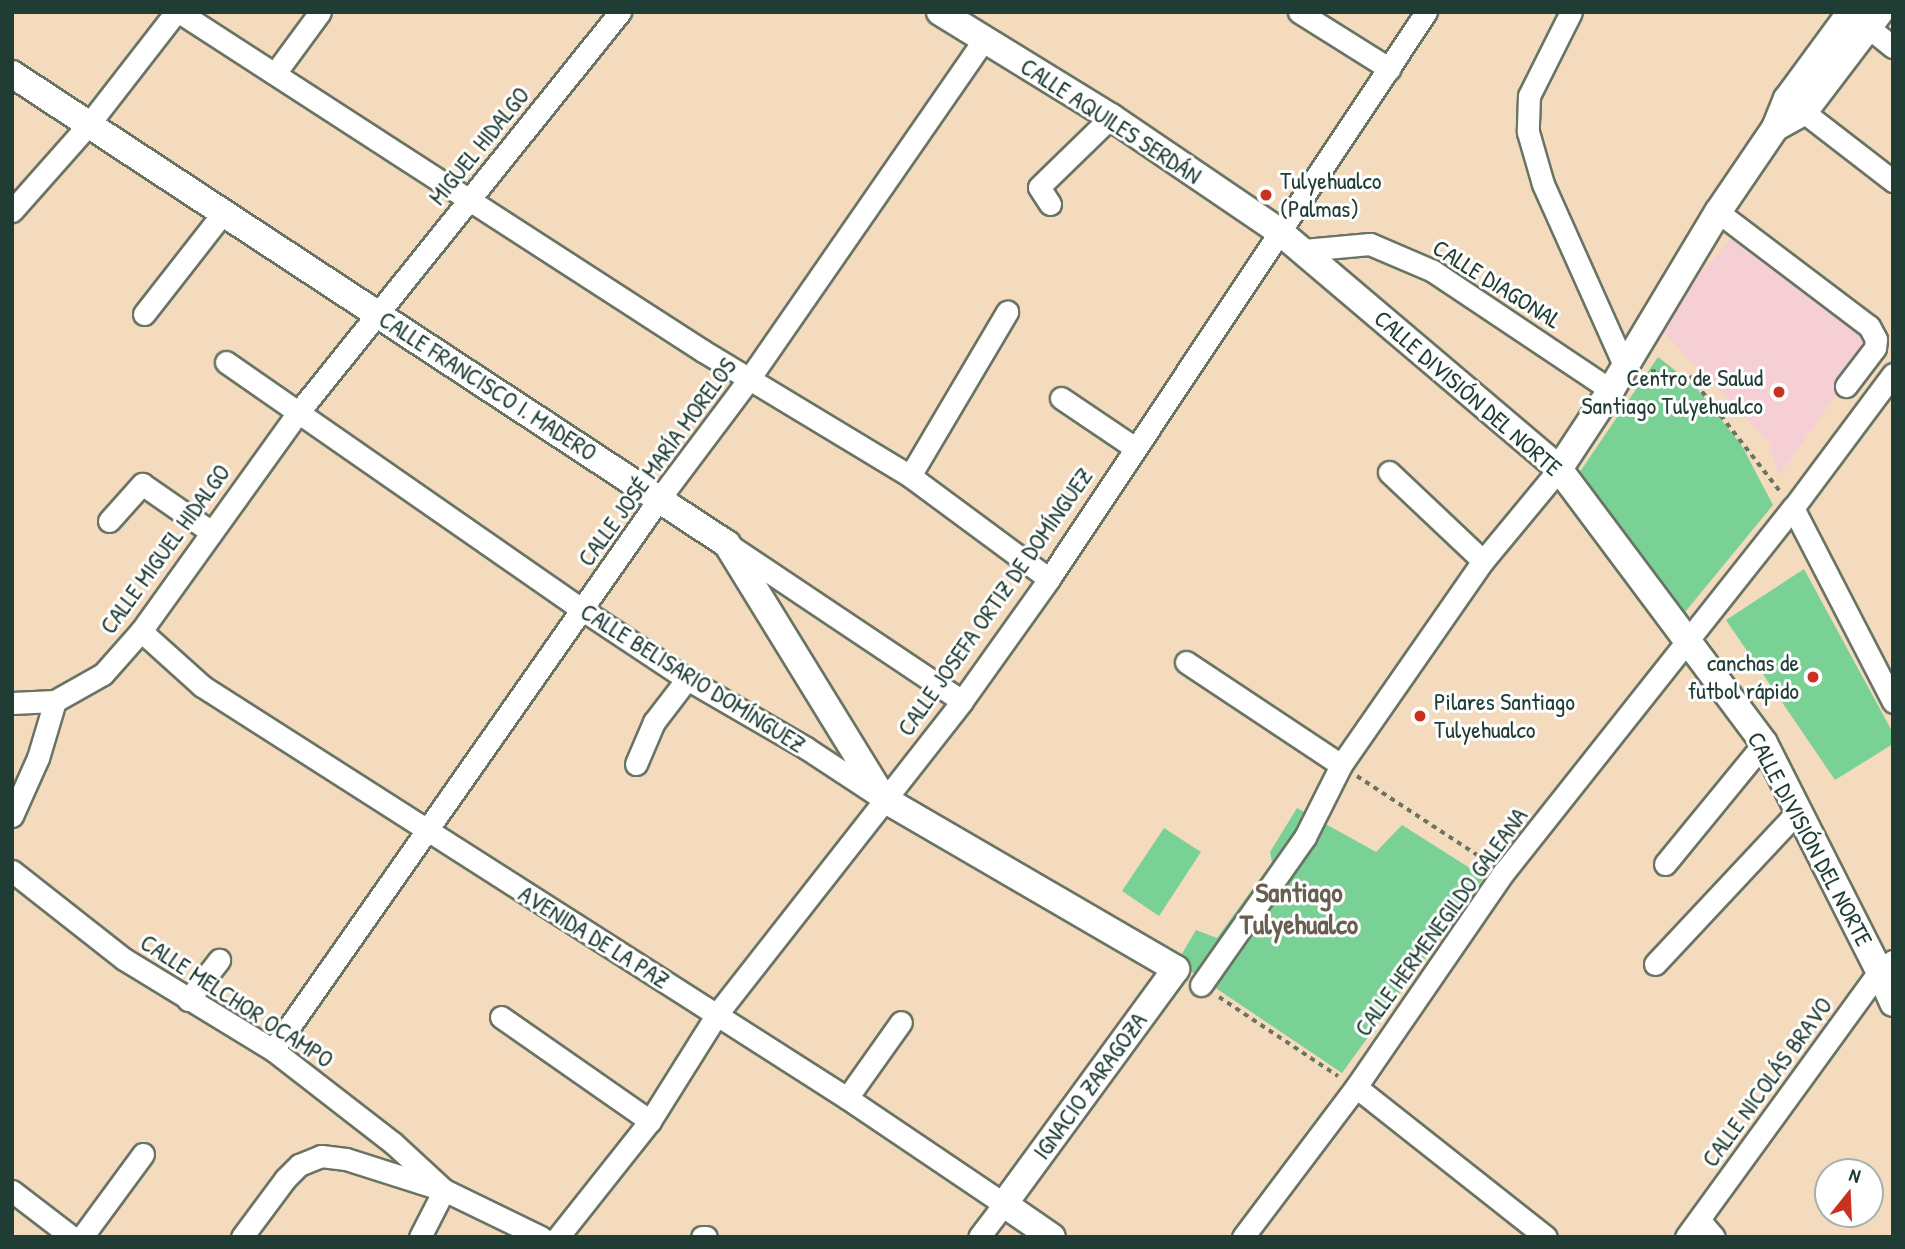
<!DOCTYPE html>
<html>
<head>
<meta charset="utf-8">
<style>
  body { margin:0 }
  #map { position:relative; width:1905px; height:1249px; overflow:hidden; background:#f4dbbe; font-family:"Patrick Hand",sans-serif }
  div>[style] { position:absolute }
  .built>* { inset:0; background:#f6cfd5 }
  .green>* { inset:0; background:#7ad196 }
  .path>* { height:3.5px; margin-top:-1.75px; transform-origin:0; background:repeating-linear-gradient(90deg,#6a7464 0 5px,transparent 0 10px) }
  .roads { filter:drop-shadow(2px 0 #6a7464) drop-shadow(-2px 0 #6a7464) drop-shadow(0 2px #6a7464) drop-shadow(0 -2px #6a7464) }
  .minor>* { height:21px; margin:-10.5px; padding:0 10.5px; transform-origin:10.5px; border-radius:10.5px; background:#fff }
  .major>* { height:26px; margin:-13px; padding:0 13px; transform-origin:13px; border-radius:13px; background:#fff }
  .dots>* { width:19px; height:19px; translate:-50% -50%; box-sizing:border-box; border:4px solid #fff; border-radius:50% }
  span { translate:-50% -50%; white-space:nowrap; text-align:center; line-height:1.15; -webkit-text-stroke:6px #fff; paint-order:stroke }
  .street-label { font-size:24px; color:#1f3d34 }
  .poi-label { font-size:24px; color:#1f3d34 }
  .left { translate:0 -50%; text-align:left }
  .right { translate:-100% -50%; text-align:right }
  .quarter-label { font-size:28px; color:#685e52; font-weight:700 }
  .frame { position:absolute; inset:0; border:14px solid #1f3d34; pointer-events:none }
  .north { position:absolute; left:1814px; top:1158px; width:70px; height:70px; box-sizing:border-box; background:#fff; border:2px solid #a5b1ae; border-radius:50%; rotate:18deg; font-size:19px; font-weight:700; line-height:28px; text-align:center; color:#1f3d34 }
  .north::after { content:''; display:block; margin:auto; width:24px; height:32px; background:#c8321e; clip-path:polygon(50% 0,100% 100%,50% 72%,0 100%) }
</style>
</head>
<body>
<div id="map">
  <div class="built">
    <i style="clip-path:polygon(1735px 235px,1873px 343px,1779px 476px,1768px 441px,1655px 324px)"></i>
  </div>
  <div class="green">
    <i style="clip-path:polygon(1658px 357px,1695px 386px,1742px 446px,1773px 505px,1676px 623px,1575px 479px)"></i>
    <i style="clip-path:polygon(1804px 569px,1893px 733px,1893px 744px,1835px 780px,1726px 620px)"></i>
    <i style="clip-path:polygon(1297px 808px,1376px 852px,1402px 825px,1484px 877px,1342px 1073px,1177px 962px,1196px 930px,1217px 938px,1272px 862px,1270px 852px)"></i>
    <i style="clip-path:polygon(1164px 828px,1201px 852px,1159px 916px,1122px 891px)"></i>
  </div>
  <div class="path">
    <i style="left:1651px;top:371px;width:39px;rotate:7deg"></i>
    <i style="left:1690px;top:376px;width:146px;rotate:52deg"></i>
    <i style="left:1357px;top:776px;width:157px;rotate:33.3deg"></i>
    <i style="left:1219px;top:997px;width:143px;rotate:33.6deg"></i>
  </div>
  <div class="roads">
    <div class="minor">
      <i style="left:179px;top:12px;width:624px;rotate:32.9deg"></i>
      <i style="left:703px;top:351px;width:242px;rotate:31.1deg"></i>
      <i style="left:910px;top:476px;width:173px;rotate:36.5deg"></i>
      <i style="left:1299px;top:12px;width:107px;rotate:32.1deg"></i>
      <i style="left:1571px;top:12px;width:94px;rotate:116.6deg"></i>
      <i style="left:1529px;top:96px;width:36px;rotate:92deg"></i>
      <i style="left:1528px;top:132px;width:54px;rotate:73.9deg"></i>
      <i style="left:1543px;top:184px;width:201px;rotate:65.9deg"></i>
      <i style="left:1868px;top:27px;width:32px;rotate:39deg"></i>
      <i style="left:276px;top:72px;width:74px;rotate:-53.7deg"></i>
      <i style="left:1792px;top:103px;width:128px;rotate:37.7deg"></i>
      <i style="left:1050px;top:204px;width:20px;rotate:-123deg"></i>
      <i style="left:1039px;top:187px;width:100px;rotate:-44.2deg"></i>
      <i style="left:12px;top:211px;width:116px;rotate:-48.5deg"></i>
      <i style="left:89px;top:124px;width:142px;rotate:-52.2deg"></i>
      <i style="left:1718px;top:212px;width:189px;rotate:37.1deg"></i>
      <i style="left:1869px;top:326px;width:15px;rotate:62deg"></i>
      <i style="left:1876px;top:339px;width:9px;rotate:96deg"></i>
      <i style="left:1875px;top:348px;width:48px;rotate:127.3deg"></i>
      <i style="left:1304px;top:250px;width:66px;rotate:-5.2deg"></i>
      <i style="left:1370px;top:244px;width:69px;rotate:23.2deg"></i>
      <i style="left:1433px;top:271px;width:214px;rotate:33.8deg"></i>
      <i style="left:144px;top:314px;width:128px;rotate:-52deg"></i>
      <i style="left:226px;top:362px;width:435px;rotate:34.8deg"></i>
      <i style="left:583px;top:610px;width:125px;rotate:33.6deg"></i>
      <i style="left:687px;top:679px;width:138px;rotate:30.1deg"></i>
      <i style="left:806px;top:748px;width:91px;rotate:33.3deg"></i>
      <i style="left:1061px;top:398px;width:89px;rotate:34deg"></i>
      <i style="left:1389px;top:472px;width:129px;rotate:43.4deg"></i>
      <i style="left:910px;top:476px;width:191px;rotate:-59.4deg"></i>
      <i style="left:1793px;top:508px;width:218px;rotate:62.7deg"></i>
      <i style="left:109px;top:521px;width:50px;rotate:-48.3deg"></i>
      <i style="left:142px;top:484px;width:83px;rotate:34.7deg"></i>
      <i style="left:729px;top:545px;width:280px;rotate:33.8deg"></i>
      <i style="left:141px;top:631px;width:82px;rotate:42deg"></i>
      <i style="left:202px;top:686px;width:765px;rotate:32.57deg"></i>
      <i style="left:847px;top:1098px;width:189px;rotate:34deg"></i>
      <i style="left:1004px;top:1204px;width:41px;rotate:127.1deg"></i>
      <i style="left:1186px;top:662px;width:186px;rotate:33.6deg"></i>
      <i style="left:12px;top:703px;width:43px;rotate:-2.7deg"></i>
      <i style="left:55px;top:701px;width:55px;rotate:-29.4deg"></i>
      <i style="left:103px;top:674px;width:57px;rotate:-48.5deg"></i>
      <i style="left:141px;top:631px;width:267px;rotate:-54.3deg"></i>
      <i style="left:297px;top:414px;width:516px;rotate:-51.22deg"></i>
      <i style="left:636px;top:764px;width:46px;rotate:-66.8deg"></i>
      <i style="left:654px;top:722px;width:54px;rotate:-52.5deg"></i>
      <i style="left:12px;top:816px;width:64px;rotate:-65.9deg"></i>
      <i style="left:38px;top:758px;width:59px;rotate:-73.4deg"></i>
      <i style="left:1665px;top:864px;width:156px;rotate:-50.7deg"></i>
      <i style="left:12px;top:871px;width:142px;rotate:38.2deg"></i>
      <i style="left:124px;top:959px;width:175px;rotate:31.4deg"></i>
      <i style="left:273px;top:1050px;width:152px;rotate:37.8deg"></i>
      <i style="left:393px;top:1143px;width:69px;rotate:42.7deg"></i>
      <i style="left:444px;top:1190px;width:108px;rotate:25.9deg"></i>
      <i style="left:1655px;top:964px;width:209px;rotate:-46.9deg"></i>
      <i style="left:1201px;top:985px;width:181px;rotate:-54.9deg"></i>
      <i style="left:1305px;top:837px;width:80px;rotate:-63.4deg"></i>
      <i style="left:1341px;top:765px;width:249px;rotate:-55.2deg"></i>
      <i style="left:1483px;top:561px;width:119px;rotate:-50.4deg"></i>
      <i style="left:188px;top:1000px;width:51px;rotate:-52.2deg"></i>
      <i style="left:501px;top:1017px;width:182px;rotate:34.9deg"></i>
      <i style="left:273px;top:1050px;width:673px;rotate:-54.99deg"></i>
      <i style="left:659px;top:499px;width:150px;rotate:-53.1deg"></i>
      <i style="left:749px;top:379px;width:413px;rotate:-55.3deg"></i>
      <i style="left:1356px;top:1087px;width:242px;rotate:38.3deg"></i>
      <i style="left:847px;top:1098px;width:93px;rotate:-54.6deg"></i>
      <i style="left:12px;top:1191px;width:76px;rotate:37.5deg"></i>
      <i style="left:1700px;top:1221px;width:21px;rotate:49deg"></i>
      <i style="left:82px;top:1237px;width:103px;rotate:-53.7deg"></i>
      <i style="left:242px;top:1237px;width:72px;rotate:-53.4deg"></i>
      <i style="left:285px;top:1179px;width:20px;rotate:-45deg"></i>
      <i style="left:299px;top:1165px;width:24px;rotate:-22deg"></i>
      <i style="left:321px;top:1156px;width:25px;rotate:7deg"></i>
      <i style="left:346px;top:1159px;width:103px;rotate:17.6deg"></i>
      <i style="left:444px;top:1190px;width:53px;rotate:117.1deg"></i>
      <i style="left:558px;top:1237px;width:148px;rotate:-51.6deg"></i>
      <i style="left:650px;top:1121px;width:126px;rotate:-57.9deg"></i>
      <i style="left:717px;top:1014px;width:397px;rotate:-51.9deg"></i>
      <i style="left:962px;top:701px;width:150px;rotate:-54.5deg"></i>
      <i style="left:1049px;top:579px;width:681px;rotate:-56.38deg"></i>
      <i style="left:702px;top:1237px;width:4px"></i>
      <i style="left:1243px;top:1237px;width:188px;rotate:-53deg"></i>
      <i style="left:1356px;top:1087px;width:261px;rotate:-55.5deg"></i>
      <i style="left:1504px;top:872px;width:465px;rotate:-51.6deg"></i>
      <i style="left:1793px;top:508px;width:167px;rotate:-53.3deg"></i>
      <i style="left:1686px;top:1237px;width:329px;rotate:-54deg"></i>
      <i style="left:1879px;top:971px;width:17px;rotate:-36deg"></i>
    </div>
    <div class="major">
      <i style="left:940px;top:12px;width:201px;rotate:31.6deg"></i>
      <i style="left:1111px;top:117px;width:204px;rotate:34.2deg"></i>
      <i style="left:1280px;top:232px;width:366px;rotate:40.3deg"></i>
      <i style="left:1559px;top:469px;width:342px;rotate:53.2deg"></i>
      <i style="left:1764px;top:743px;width:255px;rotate:63.2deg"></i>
      <i style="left:1879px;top:971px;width:35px;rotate:66deg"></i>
      <i style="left:12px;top:74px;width:856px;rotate:33.32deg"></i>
      <i style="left:727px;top:544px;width:299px;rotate:58.4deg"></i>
      <i style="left:884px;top:799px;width:338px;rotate:30.2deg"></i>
      <i style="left:1176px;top:969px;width:291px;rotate:126.2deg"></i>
      <i style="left:1004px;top:1204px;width:58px;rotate:34.5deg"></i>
      <i style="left:1775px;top:128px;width:33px;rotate:-29deg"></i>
      <i style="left:1804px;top:112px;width:126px;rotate:-52.8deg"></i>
      <i style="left:1559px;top:469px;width:95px;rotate:-56.6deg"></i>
      <i style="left:1611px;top:390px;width:208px;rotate:-59deg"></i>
      <i style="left:1718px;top:212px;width:102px;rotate:-55.8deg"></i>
      <i style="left:1775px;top:128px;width:31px;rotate:-68deg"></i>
      <i style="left:1787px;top:99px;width:108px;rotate:-53.7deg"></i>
    </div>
  </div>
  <div class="dots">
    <i style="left:1266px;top:195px;background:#c8321e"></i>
    <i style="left:1779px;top:392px;background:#c8321e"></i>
    <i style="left:1813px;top:677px;background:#c8321e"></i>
    <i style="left:1420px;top:716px;background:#c8321e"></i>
  </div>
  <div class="street-label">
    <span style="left:1111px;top:121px;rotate:33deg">CALLE AQUILES SERDÁN</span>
    <span style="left:479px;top:146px;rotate:-51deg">MIGUEL HIDALGO</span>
    <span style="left:1497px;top:284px;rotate:32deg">CALLE DIAGONAL</span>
    <span style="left:488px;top:386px;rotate:33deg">CALLE FRANCISCO I. MADERO</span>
    <span style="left:1468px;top:393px;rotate:41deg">CALLE DIVISIÓN DEL NORTE</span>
    <span style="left:657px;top:462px;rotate:-54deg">CALLE JOSÉ MARÍA MORELOS</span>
    <span style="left:165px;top:549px;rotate:-54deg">CALLE MIGUEL HIDALGO</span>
    <span style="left:995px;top:602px;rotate:-55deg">CALLE JOSEFA ORTIZ DE DOMÍNGUEZ</span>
    <span style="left:693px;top:678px;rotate:32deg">CALLE BELISARIO DOMÍNGUEZ</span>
    <span style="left:1810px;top:839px;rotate:62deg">CALLE DIVISIÓN DEL NORTE</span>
    <span style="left:1441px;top:922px;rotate:-54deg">CALLE HERMENEGILDO GALEANA</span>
    <span style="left:594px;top:937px;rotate:32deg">AVENIDA DE LA PAZ</span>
    <span style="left:237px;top:1001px;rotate:33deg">CALLE MELCHOR OCAMPO</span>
    <span style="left:1767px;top:1082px;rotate:-54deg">CALLE NICOLÁS BRAVO</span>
    <span style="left:1090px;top:1086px;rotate:-54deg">IGNACIO ZARAGOZA</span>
  </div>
  <div class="poi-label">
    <span class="left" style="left:1280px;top:195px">Tulyehualco<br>(Palmas)</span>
    <span class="right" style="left:1763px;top:392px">Centro de Salud<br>Santiago Tulyehualco</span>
    <span class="right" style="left:1799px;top:677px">canchas de<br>futbol rápido</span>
    <span class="left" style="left:1434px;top:716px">Pilares Santiago<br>Tulyehualco</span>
  </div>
  <div class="quarter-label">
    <span style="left:1299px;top:908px">Santiago<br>Tulyehualco</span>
  </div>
  <div class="frame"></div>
  <div class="north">N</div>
</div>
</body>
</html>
